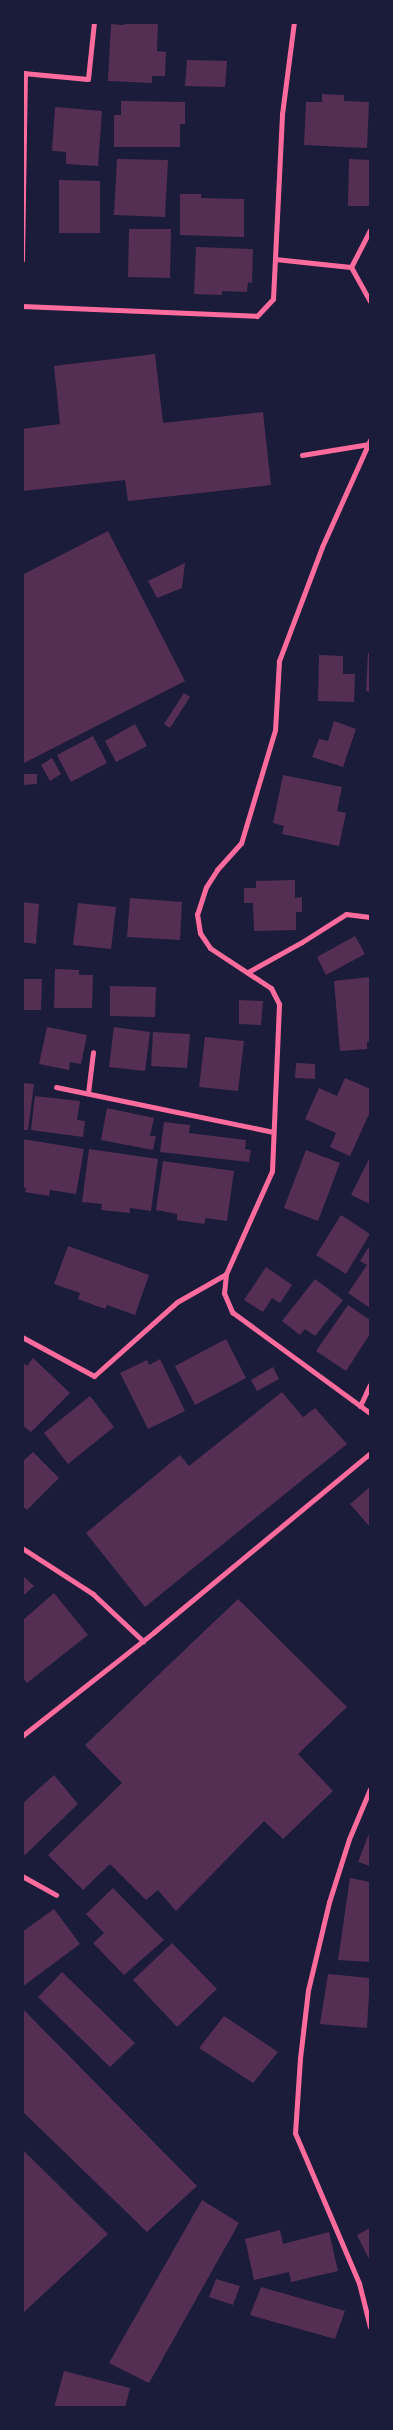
<!DOCTYPE html>
<html>
<head>
<meta charset="utf-8">
<style>
  body { margin:0 }
  #map { position:relative; width:393px; height:2430px; overflow:hidden; background:#1b1b3a; font-family:Georgia,serif }
  div>[style] { position:absolute }
  .building>* { inset:0; background:#542f53 }
  .minor>* { height:5px; margin:-2.5px; padding:0 2.5px; transform-origin:2.5px; border-radius:2.5px; background:#ff6b9d }
  span { translate:-50% -50%; white-space:nowrap; text-align:center; line-height:1.15; -webkit-text-stroke:5px #1b1b3a; paint-order:stroke }
  .frame { position:absolute; inset:0; border:24px solid #1b1b3a; pointer-events:none }
</style>
</head>
<body>
<div id="map">
  <div class="building">
    <i style="clip-path:polygon(125px 22px,158px 22px,157px 51px,166px 52px,165px 76px,152px 76px,152px 83px,108px 81px,111px 24px,124px 25px)"></i>
    <i style="clip-path:polygon(187px 60px,227px 61px,225px 87px,185px 86px)"></i>
    <i style="clip-path:polygon(322px 94px,344px 95px,344px 101px,369px 102px,367px 148px,304px 145px,306px 102px,322px 102px)"></i>
    <i style="clip-path:polygon(121px 101px,185px 102px,185px 124px,180px 124px,180px 147px,114px 147px,114px 115px,121px 115px)"></i>
    <i style="clip-path:polygon(55px 107px,102px 111px,98px 166px,66px 164px,66px 152px,52px 151px)"></i>
    <i style="clip-path:polygon(117px 159px,168px 160px,165px 217px,114px 215px)"></i>
    <i style="clip-path:polygon(349px 159px,370px 160px,370px 206px,348px 206px)"></i>
    <i style="clip-path:polygon(59px 180px,100px 181px,100px 233px,59px 233px)"></i>
    <i style="clip-path:polygon(180px 194px,201px 194px,201px 198px,244px 199px,244px 237px,180px 235px)"></i>
    <i style="clip-path:polygon(129px 229px,171px 229px,170px 278px,128px 277px)"></i>
    <i style="clip-path:polygon(196px 247px,253px 249px,252px 283px,248px 282px,247px 292px,222px 291px,222px 295px,194px 294px)"></i>
    <i style="clip-path:polygon(155px 354px,163px 423px,263px 412px,271px 485px,128px 501px,125px 480px,22px 491px,22px 429px,60px 424px,54px 366px)"></i>
    <i style="clip-path:polygon(108px 531px,185px 681px,22px 764px,22px 575px)"></i>
    <i style="clip-path:polygon(185px 563px,182px 588px,157px 598px,148px 581px)"></i>
    <i style="clip-path:polygon(368px 653px,370px 653px,370px 692px,366px 691px)"></i>
    <i style="clip-path:polygon(319px 655px,343px 656px,343px 674px,355px 674px,354px 702px,318px 701px)"></i>
    <i style="clip-path:polygon(184px 693px,190px 697px,170px 728px,164px 724px)"></i>
    <i style="clip-path:polygon(334px 721px,356px 729px,343px 767px,312px 757px,319px 739px,328px 741px)"></i>
    <i style="clip-path:polygon(135px 724px,147px 746px,116px 762px,105px 741px)"></i>
    <i style="clip-path:polygon(93px 736px,107px 763px,71px 782px,57px 755px)"></i>
    <i style="clip-path:polygon(52px 758px,61px 774px,50px 781px,41px 765px)"></i>
    <i style="clip-path:polygon(22px 774px,37px 774px,37px 784px,22px 785px)"></i>
    <i style="clip-path:polygon(283px 775px,342px 787px,337px 811px,346px 813px,339px 846px,282px 834px,284px 826px,273px 823px)"></i>
    <i style="clip-path:polygon(295px 880px,295px 898px,302px 897px,302px 912px,296px 912px,296px 930px,254px 931px,253px 903px,244px 903px,244px 888px,256px 888px,256px 881px)"></i>
    <i style="clip-path:polygon(130px 898px,182px 902px,180px 940px,127px 937px)"></i>
    <i style="clip-path:polygon(22px 902px,39px 904px,36px 944px,22px 942px)"></i>
    <i style="clip-path:polygon(78px 903px,116px 907px,111px 949px,73px 945px)"></i>
    <i style="clip-path:polygon(355px 936px,365px 954px,326px 975px,317px 957px)"></i>
    <i style="clip-path:polygon(55px 969px,79px 970px,79px 975px,93px 975px,92px 1008px,54px 1008px)"></i>
    <i style="clip-path:polygon(370px 977px,370px 1041px,367px 1042px,367px 1049px,340px 1051px,334px 981px)"></i>
    <i style="clip-path:polygon(22px 979px,42px 979px,41px 1010px,22px 1010px)"></i>
    <i style="clip-path:polygon(110px 986px,156px 987px,155px 1017px,110px 1016px)"></i>
    <i style="clip-path:polygon(239px 1000px,263px 1001px,261px 1025px,239px 1024px)"></i>
    <i style="clip-path:polygon(47px 1027px,87px 1035px,81px 1064px,70px 1062px,69px 1070px,39px 1064px)"></i>
    <i style="clip-path:polygon(114px 1027px,150px 1032px,145px 1071px,109px 1067px)"></i>
    <i style="clip-path:polygon(153px 1032px,190px 1034px,187px 1068px,151px 1066px)"></i>
    <i style="clip-path:polygon(205px 1037px,244px 1041px,238px 1091px,199px 1087px)"></i>
    <i style="clip-path:polygon(296px 1063px,315px 1064px,315px 1079px,295px 1078px)"></i>
    <i style="clip-path:polygon(345px 1078px,370px 1089px,370px 1112px,350px 1156px,330px 1147px,336px 1133px,305px 1119px,319px 1088px,337px 1096px)"></i>
    <i style="clip-path:polygon(22px 1083px,34px 1084px,28px 1130px,22px 1130px)"></i>
    <i style="clip-path:polygon(35px 1096px,80px 1101px,77px 1120px,85px 1121px,83px 1137px,31px 1130px)"></i>
    <i style="clip-path:polygon(107px 1108px,154px 1118px,150px 1136px,156px 1136px,153px 1150px,101px 1140px)"></i>
    <i style="clip-path:polygon(164px 1122px,190px 1125px,189px 1133px,246px 1140px,245px 1149px,251px 1150px,249px 1162px,160px 1152px)"></i>
    <i style="clip-path:polygon(22px 1139px,84px 1149px,76px 1194px,50px 1190px,49px 1196px,25px 1192px,26px 1188px,22px 1187px)"></i>
    <i style="clip-path:polygon(89px 1149px,158px 1159px,151px 1211px,130px 1208px,130px 1213px,101px 1210px,102px 1204px,82px 1202px)"></i>
    <i style="clip-path:polygon(306px 1150px,340px 1163px,318px 1221px,284px 1208px)"></i>
    <i style="clip-path:polygon(370px 1157px,370px 1204px,351px 1195px)"></i>
    <i style="clip-path:polygon(163px 1161px,234px 1171px,227px 1221px,206px 1218px,204px 1224px,177px 1220px,177px 1214px,156px 1210px)"></i>
    <i style="clip-path:polygon(341px 1215px,370px 1234px,346px 1274px,316px 1255px)"></i>
    <i style="clip-path:polygon(370px 1245px,370px 1308px,348px 1293px,367px 1265px,360px 1261px)"></i>
    <i style="clip-path:polygon(68px 1246px,149px 1275px,135px 1315px,107px 1305px,105px 1309px,78px 1299px,80px 1293px,54px 1284px)"></i>
    <i style="clip-path:polygon(266px 1267px,292px 1285px,280px 1303px,272px 1298px,263px 1312px,244px 1300px)"></i>
    <i style="clip-path:polygon(315px 1279px,343px 1300px,315px 1336px,305px 1329px,300px 1335px,282px 1321px)"></i>
    <i style="clip-path:polygon(348px 1305px,370px 1320px,370px 1334px,346px 1371px,316px 1351px)"></i>
    <i style="clip-path:polygon(226px 1339px,246px 1378px,195px 1405px,175px 1366px)"></i>
    <i style="clip-path:polygon(33px 1358px,70px 1393px,31px 1432px,22px 1425px,22px 1362px,27px 1366px)"></i>
    <i style="clip-path:polygon(160px 1359px,185px 1411px,148px 1429px,120px 1373px,147px 1360px,149px 1365px)"></i>
    <i style="clip-path:polygon(273px 1367px,279px 1379px,257px 1391px,251px 1380px)"></i>
    <i style="clip-path:polygon(282px 1392px,303px 1417px,315px 1408px,347px 1444px,145px 1607px,86px 1533px,180px 1455px,189px 1466px)"></i>
    <i style="clip-path:polygon(90px 1396px,114px 1427px,68px 1464px,44px 1433px)"></i>
    <i style="clip-path:polygon(33px 1452px,59px 1478px,27px 1510px,22px 1506px,22px 1462px)"></i>
    <i style="clip-path:polygon(370px 1487px,370px 1527px,350px 1504px)"></i>
    <i style="clip-path:polygon(22px 1575px,34px 1586px,22px 1597px)"></i>
    <i style="clip-path:polygon(54px 1593px,88px 1635px,27px 1683px,22px 1677px,22px 1621px)"></i>
    <i style="clip-path:polygon(238px 1599px,347px 1707px,298px 1754px,333px 1791px,283px 1839px,264px 1821px,176px 1911px,158px 1890px,146px 1900px,110px 1864px,83px 1890px,48px 1855px,122px 1783px,85px 1745px)"></i>
    <i style="clip-path:polygon(54px 1775px,78px 1804px,25px 1855px,22px 1853px,22px 1804px)"></i>
    <i style="clip-path:polygon(370px 1831px,370px 1866px,358px 1862px)"></i>
    <i style="clip-path:polygon(350px 1878px,370px 1882px,370px 1962px,338px 1960px)"></i>
    <i style="clip-path:polygon(113px 1888px,164px 1940px,124px 1975px,93px 1943px,104px 1933px,86px 1914px)"></i>
    <i style="clip-path:polygon(54px 1909px,80px 1944px,22px 1987px,22px 1932px)"></i>
    <i style="clip-path:polygon(172px 1943px,217px 1989px,177px 2027px,133px 1980px)"></i>
    <i style="clip-path:polygon(62px 1972px,135px 2043px,110px 2067px,38px 1997px)"></i>
    <i style="clip-path:polygon(328px 1974px,370px 1978px,367px 2028px,320px 2024px)"></i>
    <i style="clip-path:polygon(22px 2008px,197px 2186px,147px 2232px,22px 2111px)"></i>
    <i style="clip-path:polygon(224px 2016px,278px 2052px,253px 2083px,199px 2048px)"></i>
    <i style="clip-path:polygon(22px 2149px,108px 2234px,22px 2314px)"></i>
    <i style="clip-path:polygon(202px 2200px,239px 2223px,149px 2383px,109px 2363px)"></i>
    <i style="clip-path:polygon(370px 2228px,370px 2261px,357px 2235px)"></i>
    <i style="clip-path:polygon(280px 2230px,283px 2244px,329px 2232px,338px 2271px,291px 2282px,289px 2272px,254px 2280px,245px 2239px)"></i>
    <i style="clip-path:polygon(216px 2279px,240px 2286px,233px 2305px,209px 2297px)"></i>
    <i style="clip-path:polygon(261px 2287px,345px 2311px,335px 2339px,250px 2315px)"></i>
    <i style="clip-path:polygon(64px 2371px,130px 2388px,125px 2408px,54px 2408px)"></i>
  </div>
  <div class="minor">
    <i style="left:23px;top:73px;width:65px;rotate:5.3deg"></i>
    <i style="left:88px;top:79px;width:57px;rotate:-84deg"></i>
    <i style="left:275px;top:259px;width:76px;rotate:6deg"></i>
    <i style="left:351px;top:267px;width:39px;rotate:61deg"></i>
    <i style="left:22px;top:260px;width:187px;rotate:-89.1deg"></i>
    <i style="left:351px;top:267px;width:42px;rotate:-62.8deg"></i>
    <i style="left:22px;top:306px;width:235px;rotate:2.4deg"></i>
    <i style="left:257px;top:316px;width:23px;rotate:-47deg"></i>
    <i style="left:273px;top:299px;width:185px;rotate:-87.2deg"></i>
    <i style="left:282px;top:114px;width:93px;rotate:-82.6deg"></i>
    <i style="left:370px;top:440px;width:117px;rotate:114.2deg"></i>
    <i style="left:322px;top:547px;width:122px;rotate:110.7deg"></i>
    <i style="left:279px;top:661px;width:69px;rotate:93.3deg"></i>
    <i style="left:275px;top:730px;width:118px;rotate:106.7deg"></i>
    <i style="left:241px;top:843px;width:36px;rotate:132deg"></i>
    <i style="left:217px;top:870px;width:20px;rotate:123deg"></i>
    <i style="left:206px;top:887px;width:28px;rotate:108deg"></i>
    <i style="left:197px;top:914px;width:19px;rotate:81deg"></i>
    <i style="left:200px;top:933px;width:18px;rotate:56deg"></i>
    <i style="left:210px;top:948px;width:73px;rotate:33.3deg"></i>
    <i style="left:271px;top:988px;width:18px;rotate:63deg"></i>
    <i style="left:279px;top:1004px;width:167px;rotate:92.4deg"></i>
    <i style="left:272px;top:1171px;width:113px;rotate:114.1deg"></i>
    <i style="left:226px;top:1274px;width:19px;rotate:96deg"></i>
    <i style="left:224px;top:1293px;width:21px;rotate:67deg"></i>
    <i style="left:232px;top:1312px;width:171px;rotate:36.2deg"></i>
    <i style="left:302px;top:455px;width:68px;rotate:-9.3deg"></i>
    <i style="left:248px;top:972px;width:62px;rotate:-29.1deg"></i>
    <i style="left:302px;top:942px;width:52px;rotate:-32.5deg"></i>
    <i style="left:346px;top:914px;width:24px;rotate:7deg"></i>
    <i style="left:56px;top:1087px;width:222px;rotate:11.7deg"></i>
    <i style="left:88px;top:1093px;width:41px;rotate:-83deg"></i>
    <i style="left:22px;top:1337px;width:82px;rotate:28.4deg"></i>
    <i style="left:94px;top:1376px;width:111px;rotate:-41.7deg"></i>
    <i style="left:177px;top:1302px;width:56px;rotate:-29.7deg"></i>
    <i style="left:360px;top:1406px;width:23px;rotate:-65deg"></i>
    <i style="left:22px;top:1548px;width:85px;rotate:32.9deg"></i>
    <i style="left:93px;top:1594px;width:69px;rotate:43.2deg"></i>
    <i style="left:22px;top:1736px;width:168px;rotate:-38.2deg"></i>
    <i style="left:154px;top:1632px;width:281px;rotate:-39.6deg"></i>
    <i style="left:370px;top:1789px;width:54px;rotate:112.8deg"></i>
    <i style="left:349px;top:1839px;width:66px;rotate:107.6deg"></i>
    <i style="left:329px;top:1902px;width:90px;rotate:103.4deg"></i>
    <i style="left:308px;top:1990px;width:68px;rotate:96.7deg"></i>
    <i style="left:300px;top:2058px;width:75px;rotate:93.8deg"></i>
    <i style="left:295px;top:2133px;width:163px;rotate:66.9deg"></i>
    <i style="left:359px;top:2283px;width:45px;rotate:76deg"></i>
    <i style="left:22px;top:1876px;width:39px;rotate:29deg"></i>
  </div>
  <div class="frame"></div>
</div>
</body>
</html>
